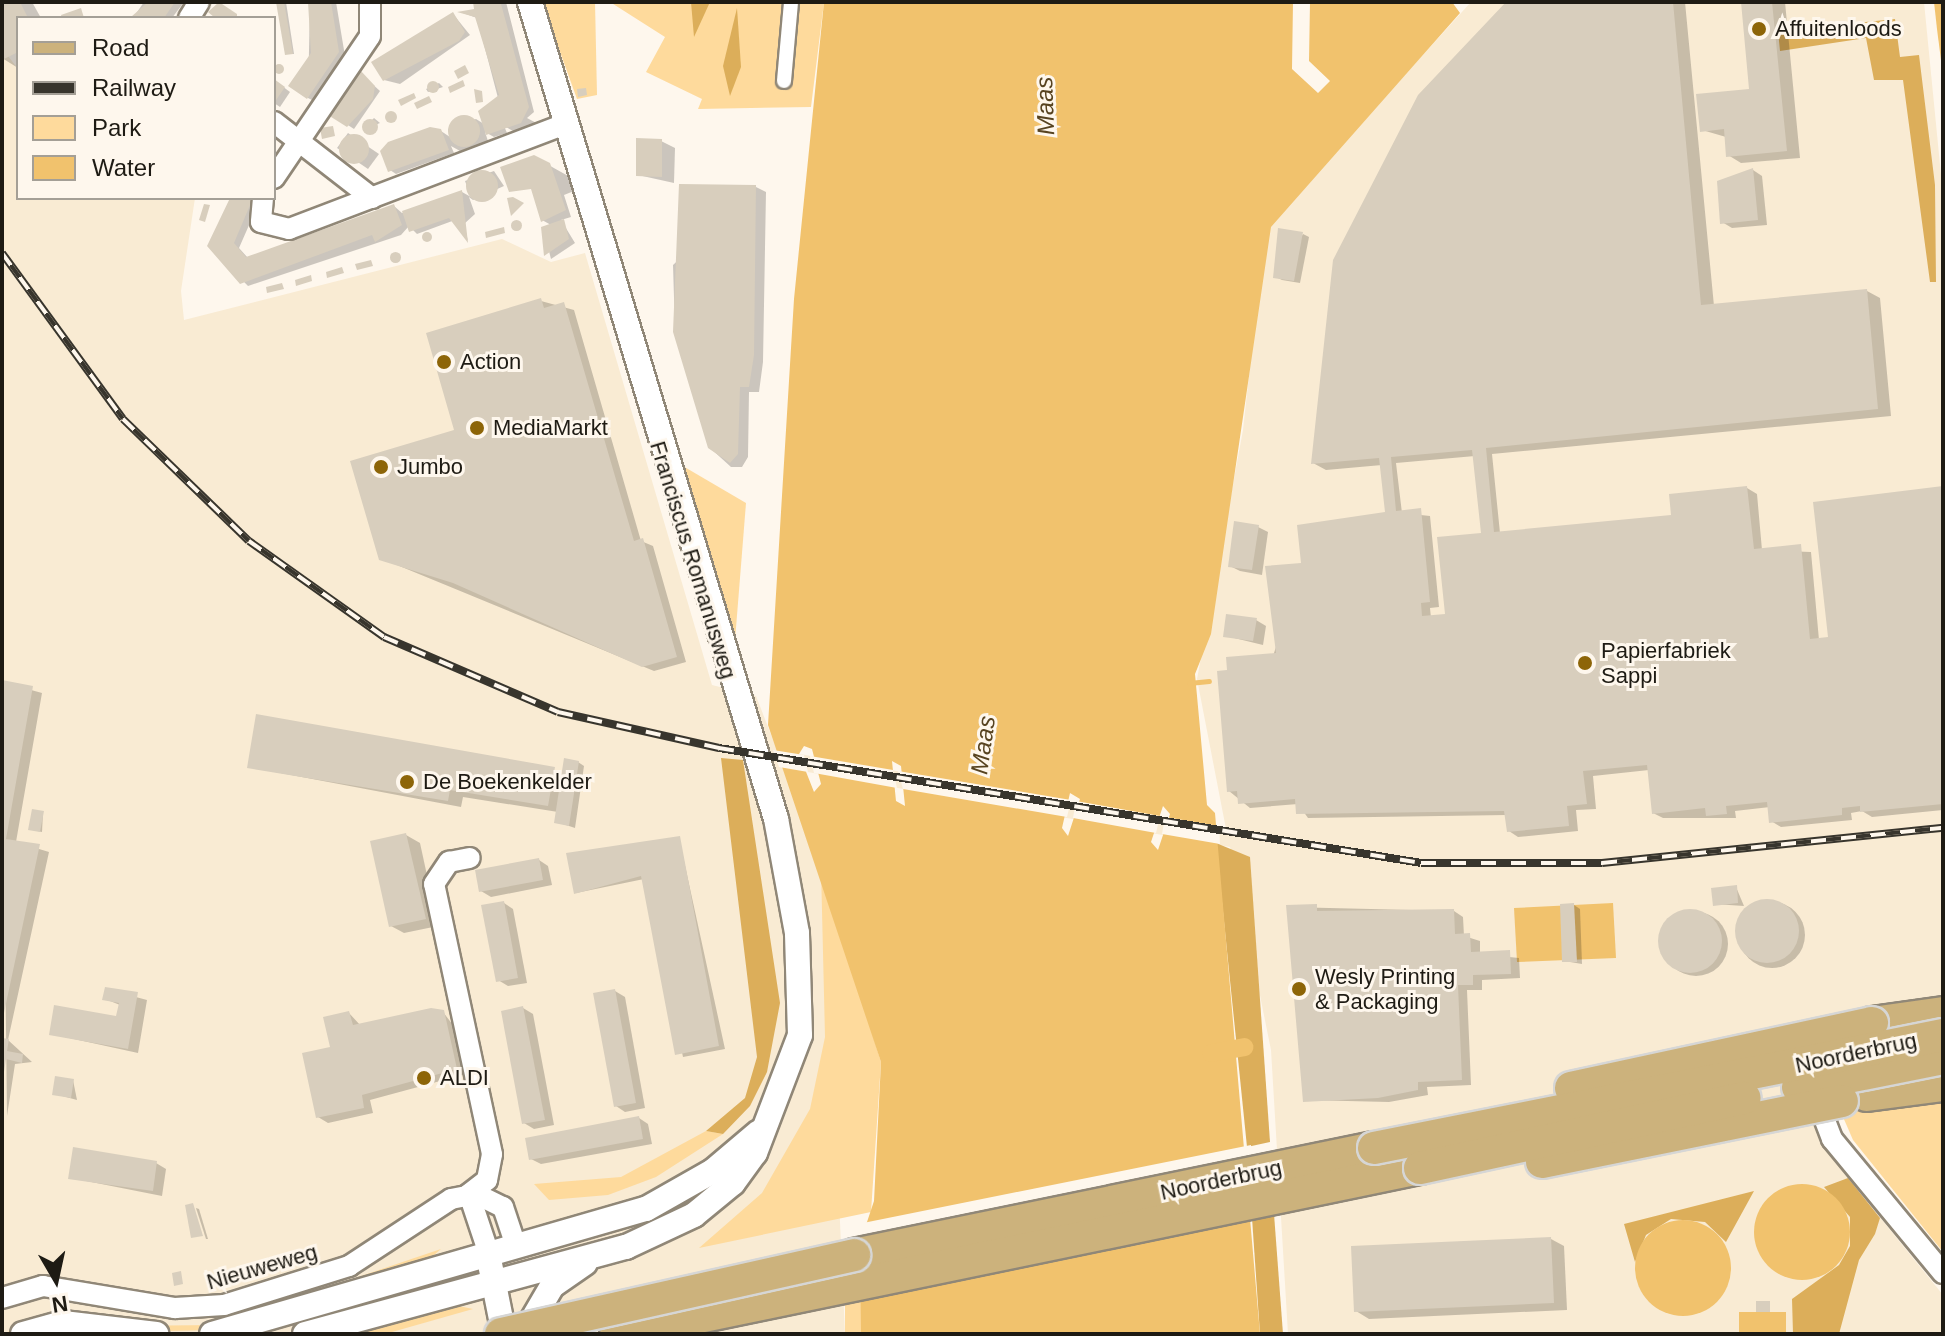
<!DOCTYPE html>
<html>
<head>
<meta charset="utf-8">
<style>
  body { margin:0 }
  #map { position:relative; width:1945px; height:1336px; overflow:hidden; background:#fef7ed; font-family:Helvetica,sans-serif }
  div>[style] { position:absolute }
  .built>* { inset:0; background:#f9ebd3 }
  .green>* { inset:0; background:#feda9c }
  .forest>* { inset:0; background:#dcae5a }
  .water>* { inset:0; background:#f1c26d }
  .round { border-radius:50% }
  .pier>* { inset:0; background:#fef7ed }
  .shadow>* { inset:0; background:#0003 }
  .stream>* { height:5px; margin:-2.5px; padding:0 2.5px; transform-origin:2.5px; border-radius:2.5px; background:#f1c26d }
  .canal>* { height:18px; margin:-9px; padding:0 9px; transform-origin:9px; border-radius:9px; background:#f1c26d }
  .building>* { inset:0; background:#d8cebd }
  .roads { filter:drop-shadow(2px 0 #908777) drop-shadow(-2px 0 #908777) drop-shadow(0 2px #908777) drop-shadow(0 -2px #908777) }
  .pedestrian>* { height:14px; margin:-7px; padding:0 7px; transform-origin:7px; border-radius:7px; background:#fff }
  .minor>* { height:20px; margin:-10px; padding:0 10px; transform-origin:10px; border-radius:10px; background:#fff }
  .tertiary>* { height:24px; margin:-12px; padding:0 12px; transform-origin:12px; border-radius:12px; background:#fff }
  .primary>* { height:32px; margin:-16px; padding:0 16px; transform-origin:16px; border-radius:16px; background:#ccb27c }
  .rail>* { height:8px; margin-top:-4px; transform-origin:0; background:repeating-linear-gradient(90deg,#fef7ed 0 15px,#38352d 0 30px); box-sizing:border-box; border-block:2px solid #38352d }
  .bridges { filter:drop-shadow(2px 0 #d6d6d5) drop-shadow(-2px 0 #d6d6d5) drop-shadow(0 2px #d6d6d5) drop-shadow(0 -2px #d6d6d5) }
  .primary-bridge>* { height:32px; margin:-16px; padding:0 16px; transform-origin:16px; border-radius:16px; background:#ccb27c }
  .dots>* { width:22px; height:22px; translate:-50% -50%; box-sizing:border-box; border:4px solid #fef7ed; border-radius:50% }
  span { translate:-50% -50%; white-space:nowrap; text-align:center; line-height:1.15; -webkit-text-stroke:6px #fef7ed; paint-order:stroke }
  .poi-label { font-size:22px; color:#1e1b14 }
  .left { translate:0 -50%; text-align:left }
  .street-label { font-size:22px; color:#1e1b14 }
  .water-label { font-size:24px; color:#574320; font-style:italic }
  .frame { position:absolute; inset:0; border:4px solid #1e1b14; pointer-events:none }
  .legend { position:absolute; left:16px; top:16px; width:260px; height:184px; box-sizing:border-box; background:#fef7ed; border:2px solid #a49f96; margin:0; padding:10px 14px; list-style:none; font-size:24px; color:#1e1b14 }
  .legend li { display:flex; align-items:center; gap:16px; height:40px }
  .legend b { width:40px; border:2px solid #a49f96 }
  .north { position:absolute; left:16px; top:1240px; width:80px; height:80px; -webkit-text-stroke:6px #fef7ed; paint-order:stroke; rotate:171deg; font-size:22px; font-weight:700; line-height:32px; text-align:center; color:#1e1b14 }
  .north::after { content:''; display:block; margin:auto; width:28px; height:36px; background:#1e1b14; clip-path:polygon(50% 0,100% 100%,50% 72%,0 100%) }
</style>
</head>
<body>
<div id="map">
  <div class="built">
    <i style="clip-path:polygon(1471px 2px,1924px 2px,1943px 195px,1943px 1070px,1813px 1113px,1848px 1178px,1943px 1295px,1943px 1334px,1288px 1334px,1271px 1050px,1230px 847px,785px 768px,821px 869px,826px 908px,845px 1334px,2px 1334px,2px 48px,18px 69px,18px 198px,195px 198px,181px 291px,184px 320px,502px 239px,551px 262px,585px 253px,712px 685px,756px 696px,777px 750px,1226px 829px,1197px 679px,1243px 430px,1265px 229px)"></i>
  </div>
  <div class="green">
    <i style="clip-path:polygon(542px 2px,595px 2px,597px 95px,577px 99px)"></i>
    <i style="clip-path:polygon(610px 2px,824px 2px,811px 107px,698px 109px,702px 99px,646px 72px,665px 37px)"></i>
    <i style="clip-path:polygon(676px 462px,746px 503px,734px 653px)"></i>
    <i style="clip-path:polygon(821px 869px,881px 1062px,871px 1212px,699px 1248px,762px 1193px,810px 1109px,825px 1037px)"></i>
    <i style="clip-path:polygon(1943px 1094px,1943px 1252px,1853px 1140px,1840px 1110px)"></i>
    <i style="clip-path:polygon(706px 1131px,723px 1134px,656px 1177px,608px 1195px,549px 1200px,534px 1184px,621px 1177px)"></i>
    <i style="clip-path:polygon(441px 1249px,427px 1261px,217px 1330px,5px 1334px,15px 1327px,216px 1325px)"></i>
    <i style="clip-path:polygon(861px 1298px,861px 1334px,845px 1334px,845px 1300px)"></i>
    <i style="clip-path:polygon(454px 1305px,473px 1309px,385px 1334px,344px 1334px)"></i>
  </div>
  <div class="forest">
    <i style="clip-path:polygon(691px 2px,710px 2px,694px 37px)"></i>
    <i style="clip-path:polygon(737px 8px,741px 67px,730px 96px,723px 66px)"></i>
    <i style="clip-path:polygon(1895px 19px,1900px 57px,1919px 55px,1935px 185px,1936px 282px,1930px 282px,1903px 80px,1874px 80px,1866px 38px,1780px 51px,1778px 31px)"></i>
    <i style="clip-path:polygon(721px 758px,743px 760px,780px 1003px,767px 1072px,750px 1106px,723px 1134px,706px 1131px,745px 1098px,757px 1057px)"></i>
    <i style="clip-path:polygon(1216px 843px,1250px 857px,1270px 1142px,1247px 1147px)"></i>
    <i style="clip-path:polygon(1848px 1178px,1880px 1218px,1875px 1234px,1859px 1260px,1839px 1334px,1793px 1334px,1792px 1299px,1839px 1265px,1850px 1246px,1850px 1217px,1824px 1187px)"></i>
    <i style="clip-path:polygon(1754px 1191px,1726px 1242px,1705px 1222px,1671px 1219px,1646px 1235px,1635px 1262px,1624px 1224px)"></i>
    <i style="clip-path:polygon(1274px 1214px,1283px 1334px,1260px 1334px,1252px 1218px)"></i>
  </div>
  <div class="water">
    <i style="clip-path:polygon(evenodd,824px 2px,1293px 2px,1292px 69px,1318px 93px,1330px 81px,1309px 61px,1310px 2px,1452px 2px,1460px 13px,1271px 227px,1211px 634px,1195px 674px,1207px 805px,1215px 813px,1260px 1334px,861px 1334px,860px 1243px,874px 1201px,881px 1062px,768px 725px,794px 299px,824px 2px,804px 746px,812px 749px,821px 784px,814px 792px,799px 754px,804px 746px,824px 2px,892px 761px,901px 766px,905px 806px,896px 801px,892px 761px,824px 2px,1070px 793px,1080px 799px,1068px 836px,1062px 828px,1070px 793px,824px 2px,1163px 806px,1170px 814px,1158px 850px,1151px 842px,1163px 806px)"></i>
    <i style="clip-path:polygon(1934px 2px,1943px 2px,1943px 76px,1937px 29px)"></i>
    <i style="clip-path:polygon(1613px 903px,1616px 958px,1517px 962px,1514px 908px)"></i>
    <i class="round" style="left:1754px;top:1184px;width:96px;height:96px"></i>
    <i class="round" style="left:1635px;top:1220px;width:96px;height:96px"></i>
    <i style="clip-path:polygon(1739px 1312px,1786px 1312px,1786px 1334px,1739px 1334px)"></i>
  </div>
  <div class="pier">
    <i style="clip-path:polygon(773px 750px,804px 755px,808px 772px,779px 767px)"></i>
    <i style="clip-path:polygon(810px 756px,893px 770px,897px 788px,814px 773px)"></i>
    <i style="clip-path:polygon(898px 771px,1071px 800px,1067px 817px,903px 789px)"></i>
    <i style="clip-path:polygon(1076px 801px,1160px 816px,1156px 833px,1073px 818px)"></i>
    <i style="clip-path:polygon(1165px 817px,1219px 826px,1220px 844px,1162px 834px)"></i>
    <i style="clip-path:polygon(1251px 1145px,1256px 1216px,856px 1243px,863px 1223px)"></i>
  </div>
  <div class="shadow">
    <i style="clip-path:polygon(2px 2px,32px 2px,41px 18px,18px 18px,18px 68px,2px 58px)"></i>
    <i style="clip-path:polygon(144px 2px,184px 2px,172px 18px,133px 18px)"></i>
    <i style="clip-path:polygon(278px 2px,286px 2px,294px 54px,286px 54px)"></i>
    <i style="clip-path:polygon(310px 2px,336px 2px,345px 56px,314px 101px,308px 98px)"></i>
    <i style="clip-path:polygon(475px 2px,506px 2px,534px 112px,527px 118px,542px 126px,528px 139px,504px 126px,507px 133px,494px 137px,485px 132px,488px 141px,460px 151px,451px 146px,454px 153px,396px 174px,390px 170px,441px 131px,450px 137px,448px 129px,476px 119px,484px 124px,498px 98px,477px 18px,463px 13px,476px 10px)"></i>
    <i style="clip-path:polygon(evenodd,1509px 2px,1685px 2px,1714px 306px,1867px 291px,1880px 298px,1891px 416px,1492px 454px,1500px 533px,1673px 516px,1747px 488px,1757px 494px,1762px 550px,1811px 552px,1819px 640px,1830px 639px,1943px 488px,1943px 810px,1872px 817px,1862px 811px,1851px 813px,1852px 820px,1781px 827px,1771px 821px,1770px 807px,1735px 811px,1736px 818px,1663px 818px,1653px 813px,1649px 770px,1593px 776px,1596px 809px,1576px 810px,1578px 831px,1518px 837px,1509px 831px,1507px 815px,1308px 818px,1298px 804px,1250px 808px,1229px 791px,1303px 564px,1393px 514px,1382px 465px,1326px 470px,1313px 463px,1509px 2px,1475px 456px,1483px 535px,1447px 616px,1431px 618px,1430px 608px,1439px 607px,1430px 516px,1402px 513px,1396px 463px,1475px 456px)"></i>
    <i style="clip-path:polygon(1743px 2px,1785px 2px,1800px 158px,1741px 163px,1728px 155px,1726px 137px,1702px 130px,1751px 90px)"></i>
    <i style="clip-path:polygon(453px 14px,470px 35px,400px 84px,384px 80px)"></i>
    <i style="clip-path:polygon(360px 73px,380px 91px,354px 129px,331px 114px)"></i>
    <i style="clip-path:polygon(274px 80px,290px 92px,280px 107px,274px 103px)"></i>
    <i style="clip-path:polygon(439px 83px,443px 87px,428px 92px,426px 89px)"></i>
    <i style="clip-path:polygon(374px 118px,380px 123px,363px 130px)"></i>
    <i style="clip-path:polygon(348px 133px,379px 154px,368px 169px,337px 148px)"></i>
    <i style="clip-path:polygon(661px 141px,675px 148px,674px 183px,638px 175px)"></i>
    <i style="clip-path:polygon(536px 158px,570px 177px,574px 191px,564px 195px,571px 217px,561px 220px,575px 243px,551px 259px,543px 228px,551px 225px,542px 220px,533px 188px,510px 190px)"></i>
    <i style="clip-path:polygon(1753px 170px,1762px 176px,1767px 225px,1732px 228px,1722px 222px)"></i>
    <i style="clip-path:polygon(494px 171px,504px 186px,473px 200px,469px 197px,475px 214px,464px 224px,468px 241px,455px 220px,417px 234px,409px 226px,401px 235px,248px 286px,209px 246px,231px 198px,261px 198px,239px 248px,248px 258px,394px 206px,402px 213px,462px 192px,471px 197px,465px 181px)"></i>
    <i style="clip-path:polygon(756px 187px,766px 192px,763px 362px,759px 392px,749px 392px,748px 457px,742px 467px,731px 467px,709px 447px,675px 331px,673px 265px)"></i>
    <i style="clip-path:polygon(1303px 234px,1309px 237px,1300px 283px,1282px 280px,1276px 277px)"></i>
    <i style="clip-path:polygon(541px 301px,574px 310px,641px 541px,653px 546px,686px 662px,654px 671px,380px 558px)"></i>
    <i style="clip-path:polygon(1258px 527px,1268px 532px,1262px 575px,1240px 571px,1230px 566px)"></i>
    <i style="clip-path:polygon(1256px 620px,1266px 626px,1263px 645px,1226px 636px)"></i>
    <i style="clip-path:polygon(2px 682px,42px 693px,16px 842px,49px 852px,8px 1040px,32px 1062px,15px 1064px,7px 1116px)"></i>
    <i style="clip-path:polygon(578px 762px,584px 766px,575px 828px,557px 822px,558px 812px,463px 797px,461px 807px,249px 767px,564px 775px)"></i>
    <i style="clip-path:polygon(43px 813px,42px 832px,33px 830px)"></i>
    <i style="clip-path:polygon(406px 835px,420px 843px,438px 926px,404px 933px,391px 926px)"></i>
    <i style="clip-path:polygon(679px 838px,725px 1049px,683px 1057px,644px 879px,576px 893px)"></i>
    <i style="clip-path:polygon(539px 860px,548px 866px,552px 885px,491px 897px,481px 891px)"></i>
    <i style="clip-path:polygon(1736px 887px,1744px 906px,1714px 904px)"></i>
    <i class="round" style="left:1739px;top:902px;width:66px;height:66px"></i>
    <i style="clip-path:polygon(504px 903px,513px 909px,527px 983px,508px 986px,498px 980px)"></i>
    <i style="clip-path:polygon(1574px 905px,1580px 909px,1582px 964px,1564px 961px)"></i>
    <i style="clip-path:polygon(1288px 907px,1454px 911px,1463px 917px,1464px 936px,1480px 941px,1480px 954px,1519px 958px,1520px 978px,1482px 980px,1482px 990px,1467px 990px,1471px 1085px,1427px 1087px,1428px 1095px,1389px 1102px,1305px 1100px)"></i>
    <i class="round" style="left:1664px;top:912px;width:64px;height:64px"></i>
    <i style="clip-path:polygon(106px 989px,147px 1000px,138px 1053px,51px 1034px,118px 1018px,120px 1005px,105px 999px)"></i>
    <i style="clip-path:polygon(615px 991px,625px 997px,645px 1108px,625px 1112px,616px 1106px)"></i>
    <i style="clip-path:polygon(523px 1008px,533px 1014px,554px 1125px,534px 1129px,524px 1123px)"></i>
    <i style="clip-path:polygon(443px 1012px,456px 1029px,466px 1074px,370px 1100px,373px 1113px,328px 1123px,318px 1117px,332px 1049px,349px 1013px,361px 1026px)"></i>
    <i style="clip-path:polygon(73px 1080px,77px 1100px,55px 1094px)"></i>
    <i style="clip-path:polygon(639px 1118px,648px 1124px,652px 1144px,541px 1164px,531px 1159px)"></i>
    <i style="clip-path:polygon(156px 1163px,166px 1169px,162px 1196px,71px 1178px)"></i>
    <i style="clip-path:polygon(196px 1208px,199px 1209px,208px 1239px,206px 1239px)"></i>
    <i style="clip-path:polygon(1551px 1239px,1564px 1246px,1567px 1310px,1369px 1319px,1356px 1311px)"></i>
  </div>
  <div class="stream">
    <i style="left:1189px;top:683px;width:20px;rotate:-6deg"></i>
  </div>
  <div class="canal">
    <i style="left:1211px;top:1053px;width:34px;rotate:-10deg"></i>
  </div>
  <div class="building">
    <i style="clip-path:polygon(2px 2px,20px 2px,28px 18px,18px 18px,18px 52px,2px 60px)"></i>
    <i style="clip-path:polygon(148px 2px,175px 2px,164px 18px,131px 17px)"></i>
    <i style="clip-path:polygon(219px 2px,237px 14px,237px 18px,215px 18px,208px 12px)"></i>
    <i style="clip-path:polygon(276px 2px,284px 2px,293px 54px,285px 55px)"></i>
    <i style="clip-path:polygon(308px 2px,331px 2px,339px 52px,307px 99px,288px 86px,311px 53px)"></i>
    <i style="clip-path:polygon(473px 2px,501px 4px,529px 107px,521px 123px,486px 135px,478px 111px,499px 95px,475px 17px,457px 12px,474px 9px)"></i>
    <i style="clip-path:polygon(evenodd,1506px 2px,1673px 2px,1701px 305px,1867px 289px,1878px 409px,1486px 448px,1494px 532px,1671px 515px,1669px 494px,1747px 486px,1754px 549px,1801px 544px,1810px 639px,1828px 637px,1813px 502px,1943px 486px,1943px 804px,1860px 812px,1860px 806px,1842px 808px,1842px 815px,1769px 823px,1767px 802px,1726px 806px,1727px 814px,1706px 816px,1705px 808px,1652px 814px,1647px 765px,1583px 771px,1587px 804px,1567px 806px,1569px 826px,1507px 832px,1504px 811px,1296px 814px,1295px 799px,1238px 804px,1237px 791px,1227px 792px,1217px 671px,1227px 670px,1226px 657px,1276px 653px,1265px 566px,1301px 563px,1297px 525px,1385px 512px,1379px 458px,1311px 464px,1333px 260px,1418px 95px,1506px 2px,1472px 450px,1481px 533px,1437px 537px,1445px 614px,1422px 616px,1421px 603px,1430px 602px,1421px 508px,1396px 511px,1391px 457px,1472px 450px)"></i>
    <i style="clip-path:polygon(1741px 2px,1772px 2px,1787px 151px,1726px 157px,1724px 129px,1700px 132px,1696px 94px,1749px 89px)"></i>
    <i style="clip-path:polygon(81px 8px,84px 18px,62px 18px,61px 15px)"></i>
    <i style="clip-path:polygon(453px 12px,465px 32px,459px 41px,383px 81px,371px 62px)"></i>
    <i class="round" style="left:274px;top:64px;width:10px;height:10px"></i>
    <i style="clip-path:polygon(465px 65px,469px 73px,458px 79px,454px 71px)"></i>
    <i style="clip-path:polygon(360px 70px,375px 86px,373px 99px,347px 127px,328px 115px)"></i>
    <i style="clip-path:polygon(274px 79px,285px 87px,274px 103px)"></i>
    <i style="clip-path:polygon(463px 80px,465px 86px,450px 93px,448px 87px)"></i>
    <i class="round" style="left:427px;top:81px;width:12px;height:12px"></i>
    <i style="clip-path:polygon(586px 88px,587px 95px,578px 97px,577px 89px)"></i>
    <i style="clip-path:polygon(474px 89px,482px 91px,483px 102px,476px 103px)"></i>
    <i style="clip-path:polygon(414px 93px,416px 98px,401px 106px,398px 100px)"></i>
    <i style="clip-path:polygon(429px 96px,432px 102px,417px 109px,414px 103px)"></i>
    <i class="round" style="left:385px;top:111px;width:12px;height:12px"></i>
    <i class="round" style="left:448px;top:115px;width:32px;height:32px"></i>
    <i class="round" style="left:362px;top:119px;width:16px;height:16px"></i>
    <i style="clip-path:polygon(333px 126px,335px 136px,322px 139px,320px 128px)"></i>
    <i style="clip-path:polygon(430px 127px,441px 129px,449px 150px,388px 172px,380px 151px,388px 142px)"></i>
    <i class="round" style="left:339px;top:134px;width:30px;height:30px"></i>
    <i style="clip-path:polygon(636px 138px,662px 139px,662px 177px,636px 176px)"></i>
    <i style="clip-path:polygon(534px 155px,550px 163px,566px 210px,541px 222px,531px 189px,509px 192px,500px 167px)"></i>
    <i style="clip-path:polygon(1753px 168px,1758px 220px,1720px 224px,1717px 181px)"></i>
    <i class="round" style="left:466px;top:170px;width:32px;height:32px"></i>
    <i style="clip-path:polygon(679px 184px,756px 185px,754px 355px,749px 387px,740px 387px,738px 454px,730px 463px,708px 448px,673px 332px)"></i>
    <i style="clip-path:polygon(462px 190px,468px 243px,449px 218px,409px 232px,402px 211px)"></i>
    <i style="clip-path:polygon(513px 197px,524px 203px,511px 216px,507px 198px)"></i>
    <i style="clip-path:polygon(230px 198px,253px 198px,234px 243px,246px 257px,394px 204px,402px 225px,375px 242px,372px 235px,240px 284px,207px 246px)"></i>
    <i style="clip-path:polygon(204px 204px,210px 205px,205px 222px,199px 220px)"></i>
    <i style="clip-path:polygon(564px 219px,569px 239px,544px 256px,541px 227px)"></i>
    <i class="round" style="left:510.5px;top:219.5px;width:11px;height:11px"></i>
    <i style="clip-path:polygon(504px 227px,505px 233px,486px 238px,485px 232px)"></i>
    <i style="clip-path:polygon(1278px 228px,1303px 232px,1294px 281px,1273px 278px)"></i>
    <i class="round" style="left:422px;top:232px;width:10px;height:10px"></i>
    <i class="round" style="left:389.5px;top:251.5px;width:11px;height:11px"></i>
    <i style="clip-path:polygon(371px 260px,373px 266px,357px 270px,355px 264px)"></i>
    <i style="clip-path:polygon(342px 267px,344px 273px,327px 278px,326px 272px)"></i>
    <i style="clip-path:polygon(311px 275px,312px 281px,296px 286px,295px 280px)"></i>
    <i style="clip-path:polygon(282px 283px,284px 289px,267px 293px,266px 287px)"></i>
    <i style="clip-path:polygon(541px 298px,544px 308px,564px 302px,634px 541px,643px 538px,677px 657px,642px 667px,453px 583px,379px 560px,350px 461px,454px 430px,426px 333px)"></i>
    <i style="clip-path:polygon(1234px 521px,1259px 525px,1252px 570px,1228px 567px)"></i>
    <i style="clip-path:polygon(1226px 614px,1257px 618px,1253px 641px,1223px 637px)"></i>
    <i style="clip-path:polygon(2px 680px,33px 686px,6px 839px,40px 844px,4px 1013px)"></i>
    <i style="clip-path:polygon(256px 714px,555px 767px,548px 806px,450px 790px,448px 801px,247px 768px)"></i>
    <i style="clip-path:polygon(564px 758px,579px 761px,569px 826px,554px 823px)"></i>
    <i style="clip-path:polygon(32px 809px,44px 811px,40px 832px,28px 830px)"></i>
    <i style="clip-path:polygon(406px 833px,426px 919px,389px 927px,370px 841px)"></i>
    <i style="clip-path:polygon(680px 836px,719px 1046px,675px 1055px,641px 876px,574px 894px,566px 853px)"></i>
    <i style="clip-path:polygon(539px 858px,543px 880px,479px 892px,475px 870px)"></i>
    <i style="clip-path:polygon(1737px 885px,1738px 903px,1713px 906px,1711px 888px)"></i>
    <i class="round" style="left:1735px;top:899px;width:64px;height:64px"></i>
    <i style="clip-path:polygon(504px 901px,518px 978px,496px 982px,481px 905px)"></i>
    <i style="clip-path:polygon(1574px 903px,1577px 962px,1562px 962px,1560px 904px)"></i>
    <i style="clip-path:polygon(1317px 904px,1317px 911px,1454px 909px,1455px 934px,1470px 933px,1471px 952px,1510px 950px,1511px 974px,1473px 975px,1473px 985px,1458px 985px,1462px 1080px,1418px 1082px,1418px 1090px,1378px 1098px,1303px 1102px,1286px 905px)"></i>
    <i class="round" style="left:1658px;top:909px;width:64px;height:64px"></i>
    <i style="clip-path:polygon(105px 987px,138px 992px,128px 1049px,49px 1035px,54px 1005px,116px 1016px,119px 1003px,102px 1000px)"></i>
    <i style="clip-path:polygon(615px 989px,636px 1103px,614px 1107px,593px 993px)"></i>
    <i style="clip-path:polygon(523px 1006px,545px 1120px,522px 1124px,501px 1011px)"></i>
    <i style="clip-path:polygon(431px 1008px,444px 1010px,457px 1069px,362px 1095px,364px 1108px,316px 1118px,302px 1053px,330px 1047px,323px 1017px,349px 1011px,353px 1025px)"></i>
    <i style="clip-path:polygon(2px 1038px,9px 1039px,7px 1051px,23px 1054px,22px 1063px,6px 1059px,4px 1072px)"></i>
    <i style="clip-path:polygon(55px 1076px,74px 1079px,71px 1098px,52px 1095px)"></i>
    <i style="clip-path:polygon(639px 1116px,643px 1139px,529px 1160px,525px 1138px)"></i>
    <i style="clip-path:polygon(73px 1147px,157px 1161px,153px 1191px,68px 1179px)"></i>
    <i style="clip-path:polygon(193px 1203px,203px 1236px,191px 1238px,185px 1205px)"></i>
    <i style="clip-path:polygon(1551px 1237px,1554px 1303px,1354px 1312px,1351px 1246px)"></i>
    <i style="clip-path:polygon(181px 1271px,183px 1284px,174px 1286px,172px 1273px)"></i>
    <i style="clip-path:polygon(1756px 1301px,1770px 1301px,1770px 1312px,1756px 1312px)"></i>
  </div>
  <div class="roads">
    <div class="pedestrian">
      <i style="left:784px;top:81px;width:79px;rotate:-84.9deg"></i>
    </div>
    <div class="minor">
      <i style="left:189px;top:18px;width:19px;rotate:-58deg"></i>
      <i style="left:274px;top:122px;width:124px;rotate:37.8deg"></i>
      <i style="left:274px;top:178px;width:171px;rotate:-55.9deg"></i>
      <i style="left:370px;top:36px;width:34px;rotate:-90deg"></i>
      <i style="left:263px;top:198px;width:24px;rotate:95deg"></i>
      <i style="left:261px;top:222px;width:29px;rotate:14deg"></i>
      <i style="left:289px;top:229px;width:293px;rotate:-20.8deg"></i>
      <i style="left:1816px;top:1097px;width:45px;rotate:69.1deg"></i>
      <i style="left:1832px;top:1139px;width:174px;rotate:50.4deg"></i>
      <i style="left:469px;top:1194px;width:23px;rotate:-38deg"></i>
      <i style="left:487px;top:1180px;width:26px;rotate:-79deg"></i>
      <i style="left:492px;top:1154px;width:276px;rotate:-102.1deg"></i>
      <i style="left:434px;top:884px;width:27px;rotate:-56deg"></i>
      <i style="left:449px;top:862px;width:21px;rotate:-11deg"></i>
      <i style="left:469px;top:1194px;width:63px;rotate:71.6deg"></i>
      <i style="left:2px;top:1298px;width:43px;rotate:-16.3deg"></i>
      <i style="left:43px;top:1286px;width:134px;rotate:9.5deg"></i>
      <i style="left:175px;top:1308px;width:49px;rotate:-3.5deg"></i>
      <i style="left:224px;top:1305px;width:131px;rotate:-17.3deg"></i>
      <i style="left:349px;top:1266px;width:122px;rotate:-33.3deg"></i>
      <i style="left:451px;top:1199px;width:25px;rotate:-11deg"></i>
      <i style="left:476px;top:1194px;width:30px;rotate:26deg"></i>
      <i style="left:503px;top:1207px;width:41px;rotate:71.6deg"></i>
    </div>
    <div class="tertiary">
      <i style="left:490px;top:1264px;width:71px;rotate:78.7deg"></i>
      <i style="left:531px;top:1322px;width:42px;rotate:-59.7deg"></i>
      <i style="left:552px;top:1286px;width:40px;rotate:-34.9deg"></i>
      <i style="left:23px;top:1334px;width:41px;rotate:-15.4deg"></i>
      <i style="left:63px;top:1323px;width:94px;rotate:6.7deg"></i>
      <i style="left:212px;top:1334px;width:452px;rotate:-16.1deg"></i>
      <i style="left:646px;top:1209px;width:77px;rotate:-29.6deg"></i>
      <i style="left:713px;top:1171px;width:60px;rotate:-40.3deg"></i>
      <i style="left:305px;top:1334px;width:333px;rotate:-15.2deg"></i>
      <i style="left:626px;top:1247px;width:75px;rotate:-25.2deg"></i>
      <i style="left:694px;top:1215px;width:50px;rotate:-39.4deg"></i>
      <i style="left:733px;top:1183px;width:37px;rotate:-54deg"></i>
      <i style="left:755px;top:1153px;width:126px;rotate:-69.1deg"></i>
      <i style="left:800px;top:1035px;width:102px;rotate:-91.7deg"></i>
      <i style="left:797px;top:933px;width:116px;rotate:-100.4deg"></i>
      <i style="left:776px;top:819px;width:853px;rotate:-106.76deg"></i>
    </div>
    <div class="primary">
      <i style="left:1872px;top:1023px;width:72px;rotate:-8deg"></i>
      <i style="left:1867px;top:1095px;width:77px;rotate:-7.5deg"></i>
      <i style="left:854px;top:1255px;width:531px;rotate:-11.63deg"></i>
      <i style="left:616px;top:1334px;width:821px;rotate:-11.67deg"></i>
    </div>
  </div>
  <div class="rail">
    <i style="left:2px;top:253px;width:205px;rotate:53.9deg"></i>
    <i style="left:123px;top:419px;width:175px;rotate:44.1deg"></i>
    <i style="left:249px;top:541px;width:166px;rotate:35.4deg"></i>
    <i style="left:384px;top:637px;width:189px;rotate:23.3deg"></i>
    <i style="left:558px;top:712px;width:165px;rotate:12.6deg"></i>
    <i style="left:719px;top:748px;width:711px;rotate:9.3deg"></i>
    <i style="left:1421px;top:863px;width:181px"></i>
    <i style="left:1602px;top:863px;width:343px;rotate:-5.9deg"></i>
  </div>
  <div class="bridges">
    <div class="primary-bridge">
      <i style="left:1798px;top:1087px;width:148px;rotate:-11.3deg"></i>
      <i style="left:1571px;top:1088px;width:308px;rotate:-12.2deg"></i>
      <i style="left:1374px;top:1148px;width:580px;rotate:-11.23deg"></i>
      <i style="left:1542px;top:1162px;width:306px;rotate:-11.5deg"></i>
      <i style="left:1420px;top:1168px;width:332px;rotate:-12.2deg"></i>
      <i style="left:501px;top:1334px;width:362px;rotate:-12.6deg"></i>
    </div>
  </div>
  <div class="dots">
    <i style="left:1759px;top:29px;background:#8d6508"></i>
    <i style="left:444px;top:362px;background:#8d6508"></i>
    <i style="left:477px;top:428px;background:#8d6508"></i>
    <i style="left:381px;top:467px;background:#8d6508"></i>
    <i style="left:1585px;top:663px;background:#8d6508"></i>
    <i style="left:407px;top:782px;background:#8d6508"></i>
    <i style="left:1299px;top:989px;background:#8d6508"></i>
    <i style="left:424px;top:1078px;background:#8d6508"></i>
  </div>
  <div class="poi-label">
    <span class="left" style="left:1775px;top:29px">Affuitenloods</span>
    <span class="left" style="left:460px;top:362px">Action</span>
    <span class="left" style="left:493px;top:428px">MediaMarkt</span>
    <span class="left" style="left:397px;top:467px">Jumbo</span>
    <span class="left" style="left:1601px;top:663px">Papierfabriek<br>Sappi</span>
    <span class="left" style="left:423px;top:782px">De Boekenkelder</span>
    <span class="left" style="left:1315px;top:989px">Wesly Printing<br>&amp; Packaging</span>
    <span class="left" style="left:440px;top:1078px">ALDI</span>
  </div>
  <div class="street-label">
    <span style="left:693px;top:560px;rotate:73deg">Franciscus Romanusweg</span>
    <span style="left:1856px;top:1053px;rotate:-12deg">Noorderbrug</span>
    <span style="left:1221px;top:1180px;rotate:-12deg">Noorderbrug</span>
    <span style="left:262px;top:1267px;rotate:-16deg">Nieuweweg</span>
  </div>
  <div class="water-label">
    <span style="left:1045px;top:106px;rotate:-92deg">Maas</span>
    <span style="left:983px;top:745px;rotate:-82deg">Maas</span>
  </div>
  <div class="frame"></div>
  <ul class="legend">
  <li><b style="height:10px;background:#ccb27c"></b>Road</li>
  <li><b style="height:10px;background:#38352d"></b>Railway</li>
  <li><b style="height:22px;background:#feda9c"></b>Park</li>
  <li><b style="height:22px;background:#f1c26d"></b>Water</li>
  </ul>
  <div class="north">N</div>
</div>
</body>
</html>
